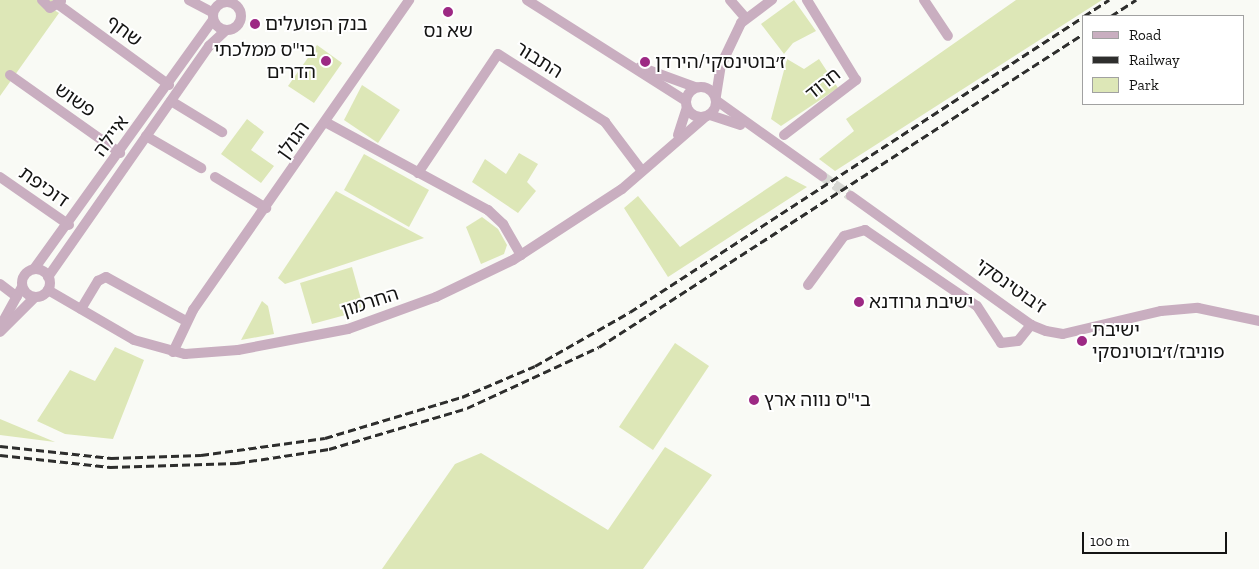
<!DOCTYPE html>
<html>
<head>
<meta charset="utf-8">
<style>
  body { margin:0 }
  #map { position:relative; width:1259px; height:569px; overflow:hidden; background:#f9faf5; font-family:"Zilla Slab","Noto Sans Hebrew",serif }
  div>[style] { position:absolute }
  .green>* { inset:0; background:#dde7b7 }
  .minor-tunnel>* { height:10px; margin-top:-5px; transform-origin:0; background:repeating-linear-gradient(90deg,#d7d8d3 0 10px,transparent 0 15px) }
  .minor>* { height:10px; margin:-5px; padding:0 5px; transform-origin:5px; border-radius:5px; background:#c9aec0 }
  .minor>.ring { margin:-5px; padding:0; box-sizing:content-box; background:none; border:10px solid #c9aec0; border-radius:50% }
  .rail>* { height:3px; margin-top:-1.5px; transform-origin:0; background:repeating-linear-gradient(90deg,#2e2e2d 0 8px,transparent 0 12px) }
  .dots>* { width:14px; height:14px; translate:-50% -50%; box-sizing:border-box; border:2px solid #fff; border-radius:50% }
  span { translate:-50% -50%; white-space:nowrap; text-align:center; line-height:1.15; -webkit-text-stroke:4px #fff; paint-order:stroke }
  .poi-label { font-size:19px; color:#141413 }
  .left { translate:0 -50%; text-align:left }
  .right { translate:-100% -50%; text-align:right }
  .street-label { font-size:19px; color:#141413 }
  .legend { position:absolute; left:1082px; top:15px; width:162px; height:90px; box-sizing:border-box; background:#fff; border:1px solid #a1a1a1; margin:0; padding:6px 9px; list-style:none; font-size:15px; color:#141413 }
  .legend li { display:flex; align-items:center; gap:10px; height:25px }
  .legend b { width:25px; border:1px solid #a1a1a1 }
  .scale { position:absolute; left:1082px; top:532px; width:145px; height:22px; box-sizing:border-box; border:2px solid #141413; border-top:0; padding-left:6px; font-size:15px; line-height:18px; white-space:nowrap; color:#141413; -webkit-text-stroke:4px #fff; paint-order:stroke }
</style>
</head>
<body>
<div id="map">
  <div class="green">
    <i style="clip-path:polygon(0 0,53px 0,49px 7px,59px 13px,0 96px)"></i>
    <i style="clip-path:polygon(794px 0,816px 31px,793px 43px,784px 54px,761px 24px)"></i>
    <i style="clip-path:polygon(1016px 0,1102px 0,835px 171px,819px 159px,854px 131px,846px 119px)"></i>
    <i style="clip-path:polygon(317px 45px,342px 63px,314px 103px,288px 86px)"></i>
    <i style="clip-path:polygon(787px 59px,804px 69px,819px 59px,838px 88px,781px 126px,771px 119px)"></i>
    <i style="clip-path:polygon(362px 85px,400px 110px,378px 143px,344px 120px)"></i>
    <i style="clip-path:polygon(247px 119px,264px 132px,251px 150px,274px 166px,261px 183px,221px 154px)"></i>
    <i style="clip-path:polygon(519px 153px,538px 164px,527px 182px,536px 191px,518px 213px,472px 182px,485px 159px,506px 174px)"></i>
    <i style="clip-path:polygon(364px 154px,429px 190px,409px 227px,344px 190px)"></i>
    <i style="clip-path:polygon(786px 176px,807px 187px,668px 277px,624px 208px,638px 196px,680px 247px)"></i>
    <i style="clip-path:polygon(336px 191px,424px 238px,285px 284px,278px 278px)"></i>
    <i style="clip-path:polygon(482px 217px,498px 229px,507px 245px,504px 254px,481px 264px,466px 227px)"></i>
    <i style="clip-path:polygon(352px 267px,364px 310px,312px 324px,300px 283px)"></i>
    <i style="clip-path:polygon(262px 301px,268px 306px,274px 334px,241px 340px)"></i>
    <i style="clip-path:polygon(675px 343px,709px 366px,653px 450px,619px 427px)"></i>
    <i style="clip-path:polygon(115px 347px,144px 360px,113px 439px,65px 434px,37px 421px,70px 370px,95px 381px)"></i>
    <i style="clip-path:polygon(0 419px,55px 442px,0 435px)"></i>
    <i style="clip-path:polygon(665px 447px,712px 475px,643px 569px,382px 569px,455px 464px,481px 453px,608px 530px)"></i>
  </div>
  <div class="minor-tunnel">
    <i style="left:822px;top:176px;width:35px;rotate:35deg"></i>
  </div>
  <div class="minor">
    <i style="left:42px;top:0;width:11px;rotate:45deg"></i>
    <i style="left:50px;top:8px;width:13px;rotate:-32deg"></i>
    <i style="left:189px;top:0;width:27px;rotate:28deg"></i>
    <i style="left:527px;top:0;width:188px;rotate:32.4deg"></i>
    <i style="left:730px;top:0;width:23px;rotate:49deg"></i>
    <i style="left:924px;top:0;width:43px;rotate:56.3deg"></i>
    <i class="ring" style="left:213px;top:2px;width:18px;height:18px"></i>
    <i style="left:59px;top:5px;width:136px;rotate:36deg"></i>
    <i style="left:640px;top:67px;width:59px;rotate:20deg"></i>
    <i style="left:10px;top:75px;width:135px;rotate:35.3deg"></i>
    <i class="ring" style="left:686px;top:87px;width:20px;height:20px"></i>
    <i style="left:716px;top:96px;width:31px;rotate:-81deg"></i>
    <i style="left:721px;top:65px;width:47px;rotate:-64.5deg"></i>
    <i style="left:741px;top:23px;width:39px;rotate:-37deg"></i>
    <i style="left:171px;top:101px;width:60px;rotate:31.3deg"></i>
    <i style="left:717px;top:101px;width:129px;rotate:35.5deg"></i>
    <i style="left:710px;top:115px;width:32px;rotate:18deg"></i>
    <i style="left:327px;top:123px;width:183px;rotate:28.4deg"></i>
    <i style="left:488px;top:210px;width:21px;rotate:43deg"></i>
    <i style="left:503px;top:224px;width:36px;rotate:60deg"></i>
    <i style="left:678px;top:135px;width:29px;rotate:-72deg"></i>
    <i style="left:784px;top:135px;width:91px;rotate:-37.4deg"></i>
    <i style="left:856px;top:80px;width:94px;rotate:-121.5deg"></i>
    <i style="left:146px;top:136px;width:64px;rotate:30.2deg"></i>
    <i style="left:418px;top:173px;width:143px;rotate:-56.1deg"></i>
    <i style="left:498px;top:54px;width:127px;rotate:32.4deg"></i>
    <i style="left:605px;top:122px;width:61px;rotate:52.9deg"></i>
    <i style="left:0;top:177px;width:84px;rotate:34.8deg"></i>
    <i style="left:215px;top:177px;width:60px;rotate:31.3deg"></i>
    <i style="left:851px;top:196px;width:221px;rotate:35.6deg"></i>
    <i style="left:1031px;top:325px;width:16px;rotate:22deg"></i>
    <i style="left:1046px;top:331px;width:17px;rotate:10deg"></i>
    <i style="left:1063px;top:334px;width:101px;rotate:-13.2deg"></i>
    <i style="left:1161px;top:311px;width:37px;rotate:-5deg"></i>
    <i style="left:1198px;top:308px;width:62px;rotate:12deg"></i>
    <i style="left:34px;top:269px;width:307px;rotate:-54.3deg"></i>
    <i class="ring" style="left:22px;top:269px;width:18px;height:18px"></i>
    <i style="left:48px;top:277px;width:282px;rotate:-55.1deg"></i>
    <i style="left:209px;top:46px;width:23px;rotate:-43deg"></i>
    <i style="left:0;top:284px;width:21px;rotate:37deg"></i>
    <i style="left:808px;top:285px;width:61px;rotate:-53.7deg"></i>
    <i style="left:844px;top:236px;width:22px;rotate:-16deg"></i>
    <i style="left:865px;top:230px;width:135px;rotate:34.2deg"></i>
    <i style="left:977px;top:306px;width:44px;rotate:57deg"></i>
    <i style="left:1001px;top:343px;width:17px;rotate:-7deg"></i>
    <i style="left:1018px;top:341px;width:21px;rotate:-51deg"></i>
    <i style="left:48px;top:290px;width:99px;rotate:30.2deg"></i>
    <i style="left:134px;top:340px;width:53px;rotate:15.4deg"></i>
    <i style="left:185px;top:354px;width:53px;rotate:-4.3deg"></i>
    <i style="left:238px;top:350px;width:112px;rotate:-10.8deg"></i>
    <i style="left:348px;top:329px;width:94px;rotate:-20deg"></i>
    <i style="left:436px;top:297px;width:85px;rotate:-25.7deg"></i>
    <i style="left:513px;top:260px;width:130px;rotate:-33.1deg"></i>
    <i style="left:622px;top:189px;width:110px;rotate:-40.9deg"></i>
    <i style="left:81px;top:309px;width:33px;rotate:-59deg"></i>
    <i style="left:98px;top:281px;width:9px;rotate:-27deg"></i>
    <i style="left:106px;top:277px;width:91px;rotate:28.8deg"></i>
    <i style="left:0;top:327px;width:46px;rotate:-61.2deg"></i>
    <i style="left:0;top:332px;width:49px;rotate:-45deg"></i>
    <i style="left:173px;top:352px;width:47px;rotate:-64.5deg"></i>
    <i style="left:193px;top:310px;width:378px;rotate:-55.1deg"></i>
  </div>
  <div class="rail">
    <i style="left:1084px;top:16px;width:30px;rotate:-33deg"></i>
    <i style="left:1111px;top:16px;width:30px;rotate:-33deg"></i>
    <i style="left:0;top:446px;width:112px;rotate:6.2deg"></i>
    <i style="left:111px;top:458px;width:90px;rotate:-1.9deg"></i>
    <i style="left:201px;top:455px;width:125px;rotate:-7.8deg"></i>
    <i style="left:325px;top:438px;width:143px;rotate:-16.7deg"></i>
    <i style="left:462px;top:397px;width:79px;rotate:-23deg"></i>
    <i style="left:535px;top:366px;width:109px;rotate:-29.6deg"></i>
    <i style="left:630px;top:312px;width:541px;rotate:-33.07deg"></i>
    <i style="left:0;top:455px;width:111px;rotate:6.2deg"></i>
    <i style="left:110px;top:467px;width:127px;rotate:-1.8deg"></i>
    <i style="left:237px;top:463px;width:93px;rotate:-8.7deg"></i>
    <i style="left:329px;top:449px;width:144px;rotate:-16.5deg"></i>
    <i style="left:467px;top:408px;width:145px;rotate:-24.8deg"></i>
    <i style="left:599px;top:347px;width:576px;rotate:-32.89deg"></i>
  </div>
  <div class="dots">
    <i style="left:448px;top:12px;background:#9d2984"></i>
    <i style="left:255px;top:24px;background:#9d2984"></i>
    <i style="left:326px;top:61px;background:#9d2984"></i>
    <i style="left:645px;top:62px;background:#9d2984"></i>
    <i style="left:859px;top:302px;background:#9d2984"></i>
    <i style="left:1082px;top:341px;background:#9d2984"></i>
    <i style="left:754px;top:400px;background:#9d2984"></i>
  </div>
  <div class="poi-label">
    <span class="left" style="left:265px;top:24px">בנק הפועלים</span>
    <span style="left:448px;top:31px">שא נס</span>
    <span class="right" style="left:316px;top:61px">בי"ס ממלכתי<br>הדרים</span>
    <span class="left" style="left:655px;top:62px">ז׳בוטינסקי/הירדן</span>
    <span class="left" style="left:869px;top:302px">ישיבת גרודנא</span>
    <span class="left" style="left:1092px;top:341px">ישיבת<br>פוניבז/ז׳בוטינסקי</span>
    <span class="left" style="left:764px;top:400px">בי"ס נווה ארץ</span>
  </div>
  <div class="street-label">
    <span style="left:124px;top:31px;rotate:36deg">שחף</span>
    <span style="left:539px;top:60px;rotate:32deg">התבור</span>
    <span style="left:823px;top:84px;rotate:-39deg">חרוד</span>
    <span style="left:75px;top:100px;rotate:35deg">פשוש</span>
    <span style="left:111px;top:136px;rotate:-54deg">איילה</span>
    <span style="left:293px;top:140px;rotate:-54deg">הגולן</span>
    <span style="left:44px;top:187px;rotate:35deg">דוכיפת</span>
    <span style="left:1011px;top:286px;rotate:35deg">ז'בוטינסקי</span>
    <span style="left:370px;top:302px;rotate:-18deg">החרמון</span>
  </div>
  <ul class="legend">
  <li><b style="height:6px;background:#c9aec0"></b>Road</li>
  <li><b style="height:6px;background:#2e2e2d"></b>Railway</li>
  <li><b style="height:14px;background:#dde7b7"></b>Park</li>
  </ul>
  <div class="scale">100 m</div>
</div>
</body>
</html>
